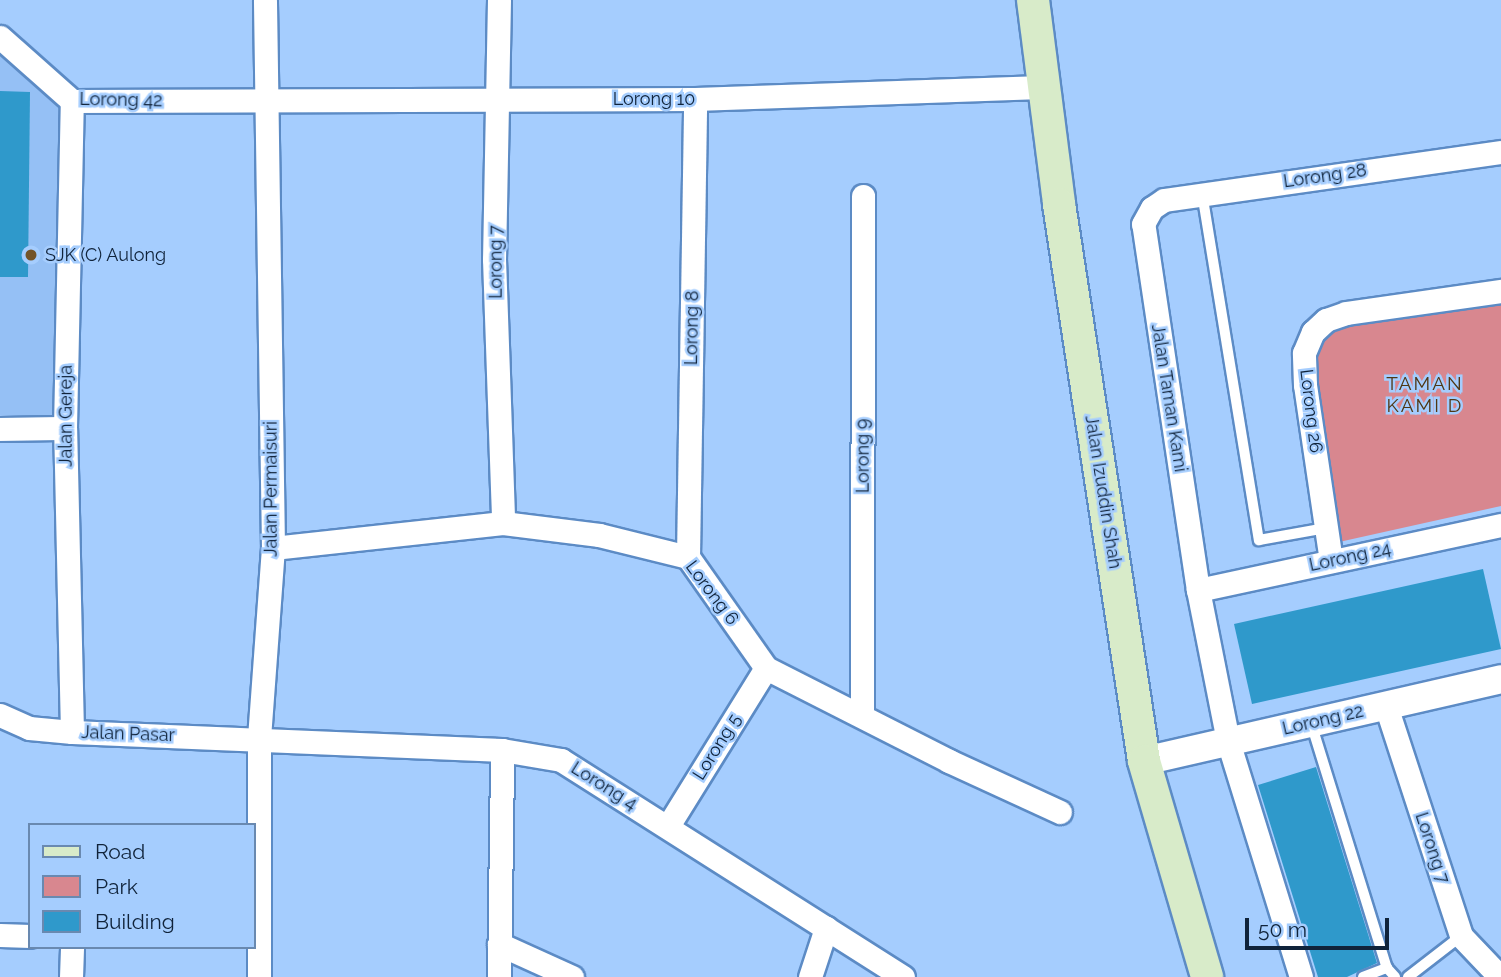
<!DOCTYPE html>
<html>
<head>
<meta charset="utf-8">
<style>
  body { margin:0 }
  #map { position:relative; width:1501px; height:977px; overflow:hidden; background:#a5cdfe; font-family:Raleway,sans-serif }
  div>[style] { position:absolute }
  .built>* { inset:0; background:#95c0f5 }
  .green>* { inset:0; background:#d8878f }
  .building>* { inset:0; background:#2f99cb }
  .roads { filter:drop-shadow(2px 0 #5c8bc5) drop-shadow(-2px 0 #5c8bc5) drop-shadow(0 2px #5c8bc5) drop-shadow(0 -2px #5c8bc5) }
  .service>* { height:10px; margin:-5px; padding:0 5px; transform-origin:5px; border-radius:5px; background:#fff }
  .minor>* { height:23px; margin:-11.5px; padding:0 11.5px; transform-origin:11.5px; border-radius:11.5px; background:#fff }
  .tertiary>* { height:28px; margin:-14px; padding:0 14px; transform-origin:14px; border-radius:14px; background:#fff }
  .secondary>* { height:32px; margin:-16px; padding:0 16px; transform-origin:16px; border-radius:16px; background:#d8ebc9 }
  .dots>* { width:19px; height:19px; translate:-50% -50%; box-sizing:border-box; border:4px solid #a5cdfe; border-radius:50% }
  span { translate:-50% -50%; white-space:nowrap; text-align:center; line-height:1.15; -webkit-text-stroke:5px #a5cdfe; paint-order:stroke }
  .street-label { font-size:18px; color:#10233a }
  .poi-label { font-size:18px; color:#10233a }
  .left { translate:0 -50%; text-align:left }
  .neighbourhood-label { font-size:19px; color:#4f3714; letter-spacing:2px }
  .legend { position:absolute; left:28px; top:823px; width:228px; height:126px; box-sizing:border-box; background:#a5cdfe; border:2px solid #6989b0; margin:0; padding:9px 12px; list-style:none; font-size:21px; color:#10233a }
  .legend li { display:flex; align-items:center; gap:14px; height:35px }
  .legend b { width:35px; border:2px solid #6989b0 }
  .scale { position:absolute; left:1245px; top:918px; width:144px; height:32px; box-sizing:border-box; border:4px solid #10233a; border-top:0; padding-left:9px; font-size:21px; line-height:24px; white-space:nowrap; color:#10233a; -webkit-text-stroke:5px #a5cdfe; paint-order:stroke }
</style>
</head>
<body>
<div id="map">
  <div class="built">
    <i style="clip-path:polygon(0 41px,66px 96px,59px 415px,0 415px)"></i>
  </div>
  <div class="green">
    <i style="clip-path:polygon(1501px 303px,1501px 506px,1339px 542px,1312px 356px,1320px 340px,1334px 326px)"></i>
  </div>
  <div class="building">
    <i style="clip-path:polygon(0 91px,30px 92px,28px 277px,0 277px)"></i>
    <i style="clip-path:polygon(1483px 569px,1501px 649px,1252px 704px,1234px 624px)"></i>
    <i style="clip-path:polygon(1316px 767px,1377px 963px,1347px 977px,1318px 977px,1258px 785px)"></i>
  </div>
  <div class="roads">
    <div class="service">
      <i style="left:1202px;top:193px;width:352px;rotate:80.7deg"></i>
      <i style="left:1259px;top:540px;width:68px;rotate:-10.2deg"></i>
      <i style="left:1311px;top:723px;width:257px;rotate:72.8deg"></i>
      <i style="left:1387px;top:968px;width:12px;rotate:48deg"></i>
      <i style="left:1363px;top:977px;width:26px;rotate:-21deg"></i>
      <i style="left:1408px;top:977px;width:67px;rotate:-37.7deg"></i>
    </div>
    <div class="minor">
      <i style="left:499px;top:0;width:259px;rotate:91.1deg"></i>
      <i style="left:494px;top:259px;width:264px;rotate:88deg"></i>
      <i style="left:0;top:37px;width:96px;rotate:41.6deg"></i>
      <i style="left:72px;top:101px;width:623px;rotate:-0.18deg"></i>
      <i style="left:695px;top:99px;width:347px;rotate:-2deg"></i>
      <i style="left:0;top:429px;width:65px;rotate:-0.9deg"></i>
      <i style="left:273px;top:548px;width:231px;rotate:-6.2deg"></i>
      <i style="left:503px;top:523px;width:97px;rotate:7.1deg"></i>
      <i style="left:599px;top:535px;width:92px;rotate:13.9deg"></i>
      <i style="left:688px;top:557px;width:136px;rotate:54.9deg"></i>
      <i style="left:766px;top:668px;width:205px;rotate:26.9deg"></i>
      <i style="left:949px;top:761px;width:122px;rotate:24.7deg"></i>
      <i style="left:688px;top:557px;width:458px;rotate:-89.1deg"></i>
      <i style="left:1331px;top:561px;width:178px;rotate:-98.4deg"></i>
      <i style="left:1305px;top:385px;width:32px;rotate:-92deg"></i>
      <i style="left:1304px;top:353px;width:23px;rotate:-67deg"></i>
      <i style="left:1313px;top:332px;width:18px;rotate:-43deg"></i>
      <i style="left:1326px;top:320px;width:21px;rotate:-19deg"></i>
      <i style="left:1346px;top:313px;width:157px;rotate:-8.1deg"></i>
      <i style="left:1198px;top:590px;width:310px;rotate:-12.1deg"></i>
      <i style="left:1386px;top:706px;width:242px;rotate:71.9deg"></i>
      <i style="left:1461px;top:936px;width:57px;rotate:46.4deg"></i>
      <i style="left:0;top:715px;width:32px;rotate:24deg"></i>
      <i style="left:29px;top:728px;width:43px;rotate:5.3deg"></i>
      <i style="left:72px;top:732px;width:430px;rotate:2.4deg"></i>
      <i style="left:502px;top:750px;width:60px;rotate:9.6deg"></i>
      <i style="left:561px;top:760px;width:405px;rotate:32.4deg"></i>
      <i style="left:862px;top:715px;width:519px;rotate:-89.89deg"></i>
      <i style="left:72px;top:732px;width:304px;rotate:-91.3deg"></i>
      <i style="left:65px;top:428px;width:327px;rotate:-88.8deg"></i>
      <i style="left:668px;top:826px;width:186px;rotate:-58.2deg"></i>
      <i style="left:0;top:935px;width:30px;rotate:2deg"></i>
      <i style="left:499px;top:944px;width:80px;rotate:24.3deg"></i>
      <i style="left:71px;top:977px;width:30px;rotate:-88deg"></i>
      <i style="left:259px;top:977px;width:239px;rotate:-90deg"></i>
      <i style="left:259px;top:738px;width:191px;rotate:-85.8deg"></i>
      <i style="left:273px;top:548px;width:548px;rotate:-90.84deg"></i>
      <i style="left:499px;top:977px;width:227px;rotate:-89.2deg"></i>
      <i style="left:810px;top:977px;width:52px;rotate:-71.9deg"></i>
      <i style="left:1301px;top:977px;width:247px;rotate:-107.2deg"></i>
      <i style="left:1228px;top:741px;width:154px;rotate:-101.2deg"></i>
      <i style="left:1198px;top:590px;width:370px;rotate:-98.5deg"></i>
      <i style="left:1143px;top:224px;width:18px;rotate:-61deg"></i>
      <i style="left:1152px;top:208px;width:14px;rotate:-34deg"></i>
      <i style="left:1164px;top:200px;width:340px;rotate:-8.1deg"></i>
    </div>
    <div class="tertiary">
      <i style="left:1144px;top:761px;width:366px;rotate:-12.9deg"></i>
    </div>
    <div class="secondary">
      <i style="left:1033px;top:0;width:206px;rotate:82.7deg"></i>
      <i style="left:1059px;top:204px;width:563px;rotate:81.32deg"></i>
      <i style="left:1144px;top:761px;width:225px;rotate:73.7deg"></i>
    </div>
  </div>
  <div class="dots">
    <i style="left:31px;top:255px;background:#735429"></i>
  </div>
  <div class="street-label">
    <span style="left:654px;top:99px">Lorong 10</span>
    <span style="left:121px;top:100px;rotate:1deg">Lorong 42</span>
    <span style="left:1325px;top:176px;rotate:-8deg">Lorong 28</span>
    <span style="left:496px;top:262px;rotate:-90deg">Lorong 7</span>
    <span style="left:692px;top:328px;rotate:-89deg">Lorong 8</span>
    <span style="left:1169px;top:398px;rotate:81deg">Jalan Taman Kami</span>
    <span style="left:1311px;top:411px;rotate:83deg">Lorong 26</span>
    <span style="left:66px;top:416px;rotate:-90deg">Jalan Gereja</span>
    <span style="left:863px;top:456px;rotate:-90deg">Lorong 9</span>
    <span style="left:271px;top:489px;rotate:-90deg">Jalan Permaisuri</span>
    <span style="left:1103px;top:492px;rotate:81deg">Jalan Izuddin Shah</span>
    <span style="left:1350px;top:557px;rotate:-12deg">Lorong 24</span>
    <span style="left:712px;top:593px;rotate:53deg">Lorong 6</span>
    <span style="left:1323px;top:720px;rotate:-13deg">Lorong 22</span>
    <span style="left:128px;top:734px;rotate:2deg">Jalan Pasar</span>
    <span style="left:717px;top:747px;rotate:-58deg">Lorong 5</span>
    <span style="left:604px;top:786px;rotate:32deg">Lorong 4</span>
    <span style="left:1432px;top:848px;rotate:72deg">Lorong 7</span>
  </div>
  <div class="poi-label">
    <span class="left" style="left:45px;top:255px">SJK (C) Aulong</span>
  </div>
  <div class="neighbourhood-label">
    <span style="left:1425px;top:395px">TAMAN<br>KAMI D</span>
  </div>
  <ul class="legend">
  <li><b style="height:9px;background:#d8ebc9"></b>Road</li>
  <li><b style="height:19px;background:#d8878f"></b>Park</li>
  <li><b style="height:19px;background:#2f99cb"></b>Building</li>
  </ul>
  <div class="scale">50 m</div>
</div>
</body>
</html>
